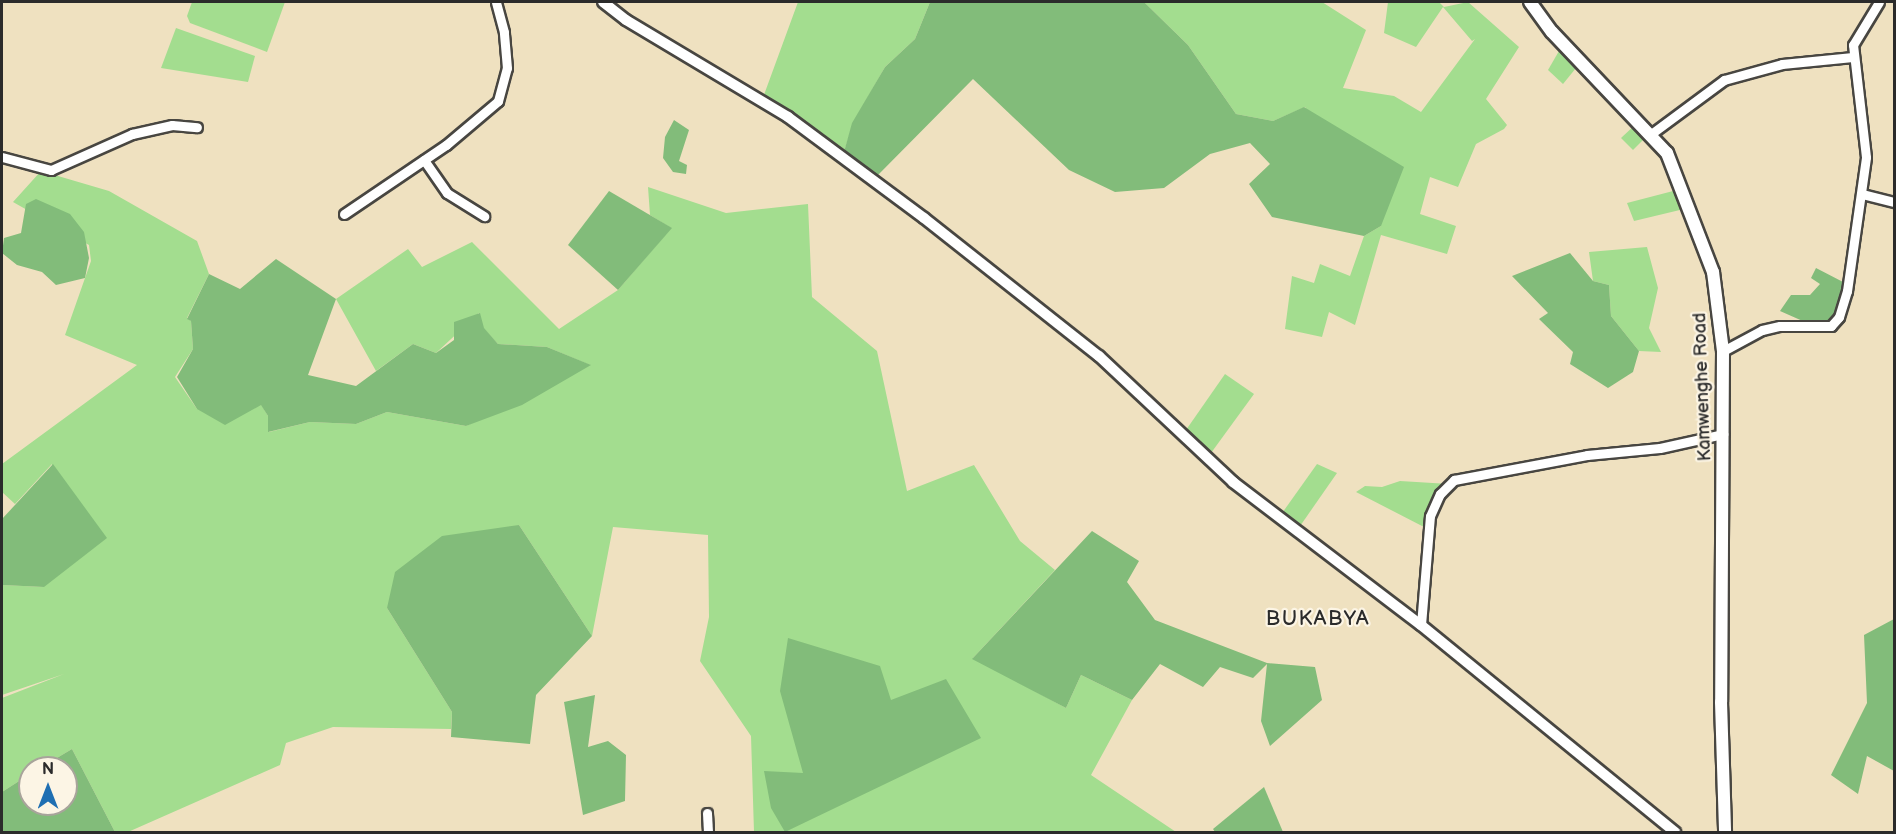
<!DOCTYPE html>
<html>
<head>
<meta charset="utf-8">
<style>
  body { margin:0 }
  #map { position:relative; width:1896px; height:834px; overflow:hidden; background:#efe1c0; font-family:"Balsamiq Sans",sans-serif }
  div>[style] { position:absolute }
  .green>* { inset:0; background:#a3dd8f }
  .forest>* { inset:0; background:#82bc7a }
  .roads { filter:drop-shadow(2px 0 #484641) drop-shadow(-2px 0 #484641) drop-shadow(0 2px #484641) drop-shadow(0 -2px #484641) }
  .minor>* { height:9px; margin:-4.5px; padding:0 4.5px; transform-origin:4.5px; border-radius:4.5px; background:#fff }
  .tertiary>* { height:10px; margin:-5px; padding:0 5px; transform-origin:5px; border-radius:5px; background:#fff }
  .secondary>* { height:12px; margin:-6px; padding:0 6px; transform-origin:6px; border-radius:6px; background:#fff }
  span { translate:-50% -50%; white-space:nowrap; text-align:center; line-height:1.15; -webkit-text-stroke:4.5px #fcf5e5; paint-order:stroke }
  .street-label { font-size:18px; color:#2b2b2b }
  .quarter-label { font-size:21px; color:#2b2b2b; letter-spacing:1.5px }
  .frame { position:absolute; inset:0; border:3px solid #2b2b2b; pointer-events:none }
  .north { position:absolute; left:18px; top:756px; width:60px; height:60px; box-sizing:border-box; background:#fcf5e5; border:2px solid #a8a49b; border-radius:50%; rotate:0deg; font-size:16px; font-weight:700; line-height:24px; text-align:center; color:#2b2b2b }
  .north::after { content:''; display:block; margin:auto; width:21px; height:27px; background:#1f6fb2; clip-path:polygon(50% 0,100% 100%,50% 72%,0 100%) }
</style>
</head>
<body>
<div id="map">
  <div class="green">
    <i style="clip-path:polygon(192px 2px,285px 2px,267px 52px,190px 23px,187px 16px)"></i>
    <i style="clip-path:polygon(798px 2px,930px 2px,915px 39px,885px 67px,853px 123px,844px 152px,761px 103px)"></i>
    <i style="clip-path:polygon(1144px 2px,1322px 2px,1366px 30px,1343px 88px,1394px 96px,1421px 112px,1475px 39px,1472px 41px,1443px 7px,1416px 47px,1384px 33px,1388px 2px,1439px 2px,1444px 7px,1468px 2px,1519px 47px,1486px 99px,1507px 125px,1504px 129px,1476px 144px,1458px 187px,1430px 177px,1420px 214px,1456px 226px,1447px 254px,1381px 235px,1355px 325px,1329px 312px,1322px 337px,1285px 329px,1292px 276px,1314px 283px,1320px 264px,1350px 276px,1364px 236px,1381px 226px,1305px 107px,1273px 121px,1236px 114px,1188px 45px)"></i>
    <i style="clip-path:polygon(176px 28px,255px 56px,248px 82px,161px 68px)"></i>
    <i style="clip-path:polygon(1559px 51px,1576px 68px,1563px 84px,1548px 70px)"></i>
    <i style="clip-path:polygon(1636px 124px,1647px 136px,1633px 150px,1621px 138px)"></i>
    <i style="clip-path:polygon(41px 171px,109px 191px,197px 241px,209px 274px,187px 318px,191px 321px,193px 349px,175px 377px,197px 409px,261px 404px,268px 416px,269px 432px,310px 422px,356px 424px,387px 412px,466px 426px,590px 365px,547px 347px,498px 344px,483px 328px,479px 313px,436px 353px,413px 344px,376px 371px,336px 299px,408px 249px,422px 267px,472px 242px,559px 329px,618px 290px,671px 228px,650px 215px,648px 187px,726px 213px,808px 204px,812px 297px,877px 351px,907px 491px,974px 465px,1020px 541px,1055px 570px,973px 658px,1066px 708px,1081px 675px,1132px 700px,1091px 775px,1176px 832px,754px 832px,751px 736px,700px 661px,709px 617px,708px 535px,613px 527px,592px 636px,519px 525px,387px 608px,452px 712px,451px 729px,333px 727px,286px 743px,280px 765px,128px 832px,115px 832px,72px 749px,40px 768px,30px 768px,30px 774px,2px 792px,2px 698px,64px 674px,2px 695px,2px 585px,44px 587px,52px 464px,15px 504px,2px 492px,2px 464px,137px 365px,65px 335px,91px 261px,89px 245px,13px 202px)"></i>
    <i style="clip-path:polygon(1677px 190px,1684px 209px,1634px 221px,1627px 203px)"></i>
    <i style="clip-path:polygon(1647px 247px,1658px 288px,1649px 328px,1661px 352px,1639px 351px,1611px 316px,1609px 285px,1593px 281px,1589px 252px)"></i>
    <i style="clip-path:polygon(1225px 374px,1254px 394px,1211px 453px,1186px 430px)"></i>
    <i style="clip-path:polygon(1317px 464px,1337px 473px,1298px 529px,1280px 516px)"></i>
    <i style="clip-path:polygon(1400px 481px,1449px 484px,1439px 492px,1424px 527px,1356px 492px,1365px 486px,1382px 487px)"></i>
  </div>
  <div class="forest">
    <i style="clip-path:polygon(930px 2px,1144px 2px,1188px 45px,1236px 114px,1273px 121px,1304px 107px,1404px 167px,1381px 226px,1364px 236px,1272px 217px,1249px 184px,1270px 164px,1250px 143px,1210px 154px,1164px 188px,1115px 192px,1069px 170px,973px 79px,877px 176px,844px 152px,852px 123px,885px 67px,915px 39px)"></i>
    <i style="clip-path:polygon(674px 120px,689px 130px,679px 161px,687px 165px,686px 174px,673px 172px,663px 158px,665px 137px)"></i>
    <i style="clip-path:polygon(609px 191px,672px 228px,618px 290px,568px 245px)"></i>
    <i style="clip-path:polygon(36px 199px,70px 214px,84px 232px,89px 258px,85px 278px,56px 285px,42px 272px,17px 265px,2px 253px,4px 238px,21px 233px,26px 204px)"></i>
    <i style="clip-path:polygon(1570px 253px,1593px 281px,1609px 285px,1611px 316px,1639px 351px,1633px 372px,1608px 388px,1570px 364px,1573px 352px,1539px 319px,1548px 313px,1512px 276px)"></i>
    <i style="clip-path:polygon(276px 259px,336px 299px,308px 375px,356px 386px,413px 344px,436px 353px,454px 340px,454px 322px,480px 313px,484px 328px,498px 344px,547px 347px,591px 365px,522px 405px,466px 426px,387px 412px,356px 424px,310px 422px,268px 432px,268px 416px,261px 405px,225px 425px,197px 409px,177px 377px,193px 349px,191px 321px,187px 319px,209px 274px,240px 289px)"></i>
    <i style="clip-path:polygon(1816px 268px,1845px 283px,1840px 316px,1814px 326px,1780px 311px,1791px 295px,1810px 295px,1820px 284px,1811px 278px)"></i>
    <i style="clip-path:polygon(53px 464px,107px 538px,44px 587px,2px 585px,2px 519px)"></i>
    <i style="clip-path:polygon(519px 525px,592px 636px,536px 695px,530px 744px,451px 737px,452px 712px,387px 608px,395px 572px,442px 536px)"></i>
    <i style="clip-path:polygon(1092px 531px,1139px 561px,1127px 582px,1155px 620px,1267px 663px,1315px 667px,1322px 700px,1270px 746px,1261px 721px,1267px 664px,1253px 678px,1220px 667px,1203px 687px,1160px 664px,1132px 700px,1081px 675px,1066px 708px,972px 659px)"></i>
    <i style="clip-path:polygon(1894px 619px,1894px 771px,1867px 756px,1858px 794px,1831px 775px,1867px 703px,1864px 635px)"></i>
    <i style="clip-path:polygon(788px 638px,880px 666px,891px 700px,946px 679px,981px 738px,785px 832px,771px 808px,764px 771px,803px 773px,780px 691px)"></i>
    <i style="clip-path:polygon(595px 695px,588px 747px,608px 741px,626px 755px,625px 801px,583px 815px,564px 702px)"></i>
    <i style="clip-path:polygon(72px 749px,115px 832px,2px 832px,2px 792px,30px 774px,30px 804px,66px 804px,66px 768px,40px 768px)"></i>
    <i style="clip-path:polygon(1264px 787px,1283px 832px,1215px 832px,1213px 829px)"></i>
  </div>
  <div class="roads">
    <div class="minor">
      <i style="left:1651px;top:134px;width:91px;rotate:-36.5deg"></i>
      <i style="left:1724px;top:80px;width:60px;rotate:-15.4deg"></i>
      <i style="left:1782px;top:64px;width:71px;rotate:-5.6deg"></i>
      <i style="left:2px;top:157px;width:51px;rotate:14.9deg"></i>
      <i style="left:51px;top:170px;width:89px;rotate:-24deg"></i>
      <i style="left:132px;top:134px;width:41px;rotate:-12.7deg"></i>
      <i style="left:172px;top:125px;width:25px;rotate:5deg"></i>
      <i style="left:424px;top:160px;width:40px;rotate:55.1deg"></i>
      <i style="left:447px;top:193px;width:44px;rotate:31.9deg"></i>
      <i style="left:1862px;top:194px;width:33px;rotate:14deg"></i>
      <i style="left:344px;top:214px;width:123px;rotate:-34.1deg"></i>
      <i style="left:446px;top:145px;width:68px;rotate:-40.2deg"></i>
      <i style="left:498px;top:101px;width:34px;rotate:-75deg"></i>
      <i style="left:507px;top:68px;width:36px;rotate:-95deg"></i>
      <i style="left:504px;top:32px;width:31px;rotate:-105deg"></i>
      <i style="left:1723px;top:351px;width:44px;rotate:-28.3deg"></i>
      <i style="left:1762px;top:330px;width:18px;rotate:-13deg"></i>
      <i style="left:1780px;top:326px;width:51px"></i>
      <i style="left:1831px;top:326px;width:12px;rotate:-48deg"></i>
      <i style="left:1839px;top:317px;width:27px;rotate:-73deg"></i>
      <i style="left:1847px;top:291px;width:135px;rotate:-81.9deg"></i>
      <i style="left:1866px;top:157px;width:113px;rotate:-96.6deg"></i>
      <i style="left:1853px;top:45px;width:50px;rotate:-58.8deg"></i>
      <i style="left:1421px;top:625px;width:109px;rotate:-85.3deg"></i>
      <i style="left:1430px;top:516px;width:24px;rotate:-66deg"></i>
      <i style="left:1440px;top:494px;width:20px;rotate:-45deg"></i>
      <i style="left:1454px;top:480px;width:135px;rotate:-10.6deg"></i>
      <i style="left:1587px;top:455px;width:73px;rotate:-5.5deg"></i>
      <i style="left:1660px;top:448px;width:65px;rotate:-12.5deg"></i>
      <i style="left:707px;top:813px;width:19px;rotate:87deg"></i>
    </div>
    <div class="tertiary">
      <i style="left:603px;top:2px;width:29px;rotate:38deg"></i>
      <i style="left:626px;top:20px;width:189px;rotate:30.9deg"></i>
      <i style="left:788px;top:117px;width:169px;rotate:36.6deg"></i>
      <i style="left:924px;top:218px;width:223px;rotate:38.3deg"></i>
      <i style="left:1099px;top:356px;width:184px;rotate:43.2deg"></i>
      <i style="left:1233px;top:482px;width:236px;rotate:37.3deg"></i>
      <i style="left:1421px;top:625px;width:328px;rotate:39.2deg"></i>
    </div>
    <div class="secondary">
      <i style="left:1530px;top:2px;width:37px;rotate:54deg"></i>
      <i style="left:1552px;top:32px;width:167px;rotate:46.5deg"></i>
      <i style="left:1667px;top:153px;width:128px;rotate:68.9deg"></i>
      <i style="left:1713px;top:272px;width:80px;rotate:82.8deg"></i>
      <i style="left:1723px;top:351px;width:351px;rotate:90.3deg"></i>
      <i style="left:1721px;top:702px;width:130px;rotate:88.2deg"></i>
    </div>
  </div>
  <div class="street-label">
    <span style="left:1703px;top:387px;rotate:-92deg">Kamwenghe Road</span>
  </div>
  <div class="quarter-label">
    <span style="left:1318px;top:619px">BUKABYA</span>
  </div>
  <div class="frame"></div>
  <div class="north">N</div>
</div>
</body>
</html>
